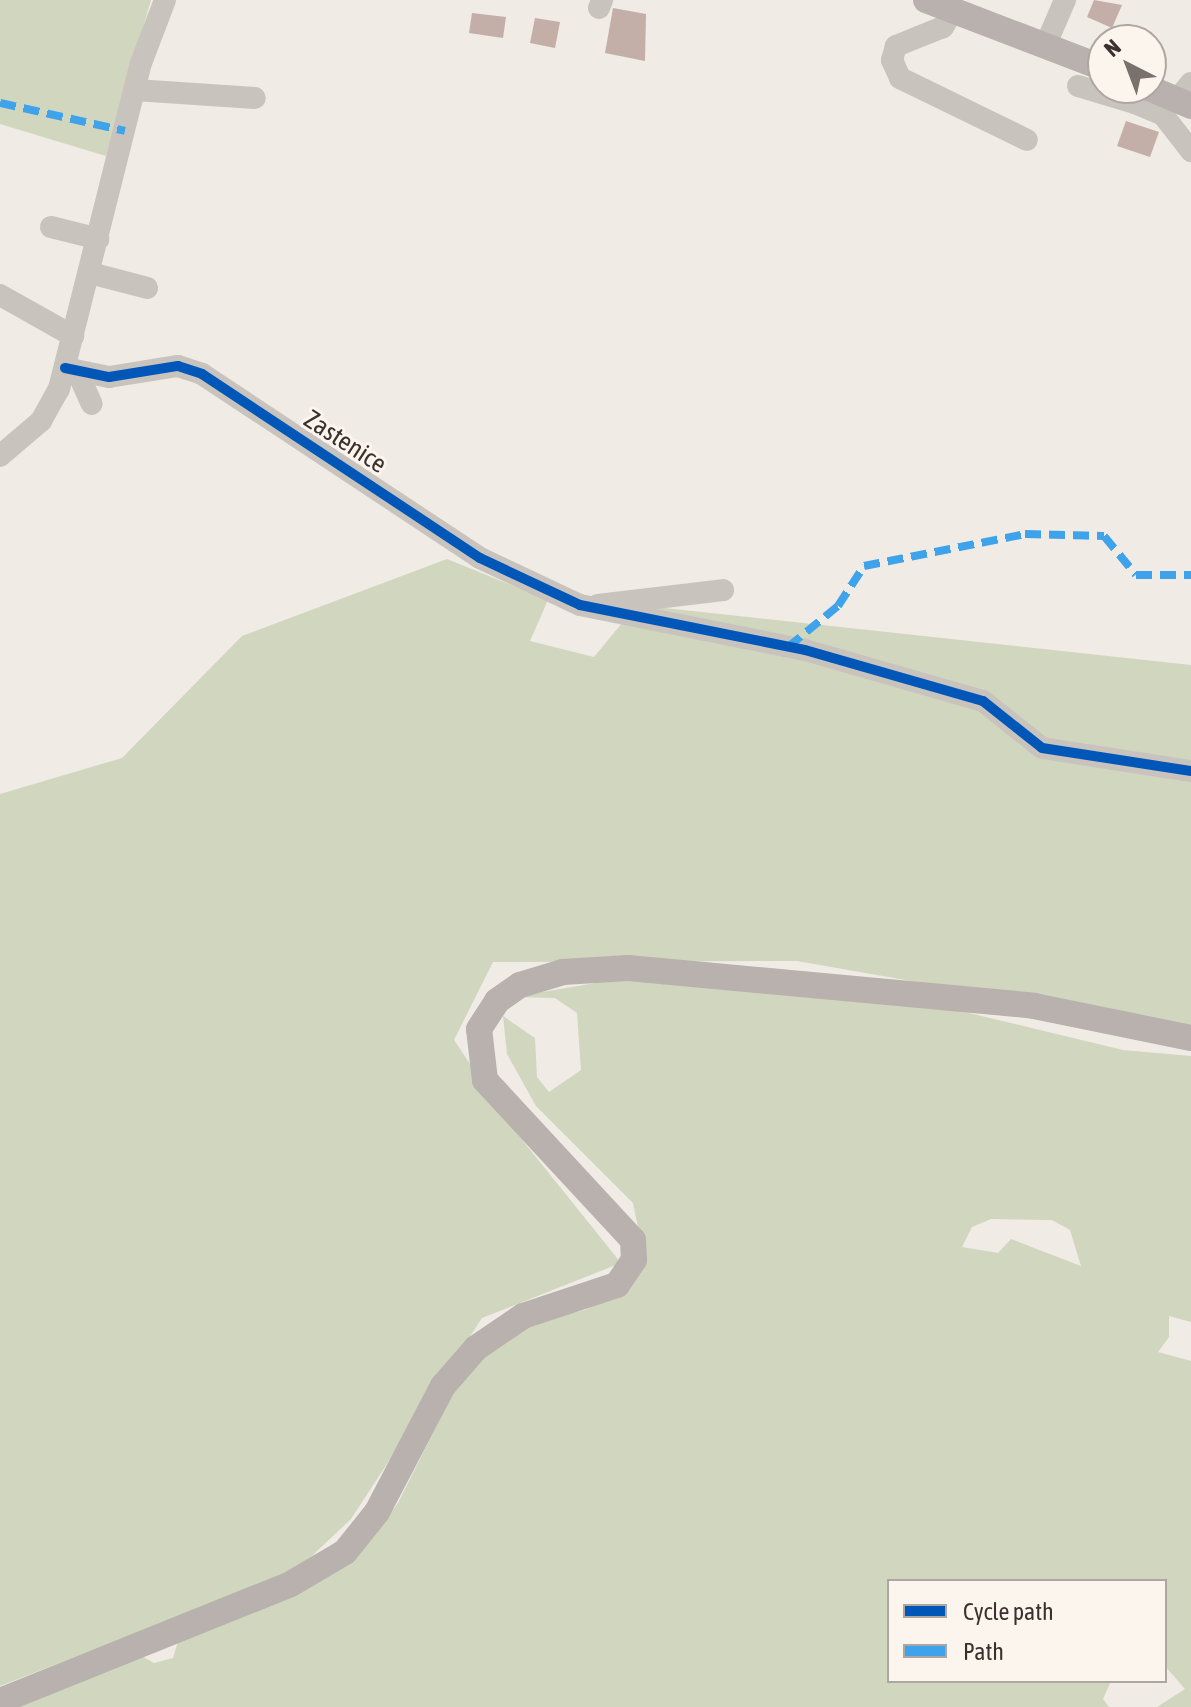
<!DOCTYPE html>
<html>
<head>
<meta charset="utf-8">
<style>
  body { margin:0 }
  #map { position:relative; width:1191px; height:1707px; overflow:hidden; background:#f0ebe5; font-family:"Asap Condensed",sans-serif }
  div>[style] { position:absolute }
  .green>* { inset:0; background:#d1d6bf }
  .building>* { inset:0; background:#c3afa7 }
  .minor>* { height:22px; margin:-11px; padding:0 11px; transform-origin:11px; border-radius:11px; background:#c9c3be }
  .major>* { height:26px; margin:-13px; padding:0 13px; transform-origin:13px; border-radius:13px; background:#b8b1ad }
  .quiet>* { height:8px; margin-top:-4px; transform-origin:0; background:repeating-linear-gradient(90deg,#3fa3eb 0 16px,transparent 0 24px) }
  .cycleway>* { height:10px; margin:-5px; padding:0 5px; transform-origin:5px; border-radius:5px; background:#0057b8 }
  span { translate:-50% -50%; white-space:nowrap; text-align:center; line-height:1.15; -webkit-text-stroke:6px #fbf5ee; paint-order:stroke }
  .street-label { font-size:26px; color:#3b302b }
  .legend { position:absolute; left:887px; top:1579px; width:280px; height:104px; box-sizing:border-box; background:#fbf5ee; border:2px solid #aea6a0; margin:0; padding:10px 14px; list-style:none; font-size:24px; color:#3b302b }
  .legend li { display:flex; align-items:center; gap:16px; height:40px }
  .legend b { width:40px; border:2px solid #aea6a0 }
  .north { position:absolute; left:1087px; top:24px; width:80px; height:80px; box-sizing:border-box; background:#fbf5ee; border:2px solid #aea6a0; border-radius:50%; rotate:318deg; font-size:22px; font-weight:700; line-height:32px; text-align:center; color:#3b302b }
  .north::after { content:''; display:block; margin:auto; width:28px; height:36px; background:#7a716c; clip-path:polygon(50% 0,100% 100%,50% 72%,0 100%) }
</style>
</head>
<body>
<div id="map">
  <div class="green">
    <i style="clip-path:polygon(0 0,151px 0,106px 156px,0 124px)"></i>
    <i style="clip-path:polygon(447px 559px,548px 600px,530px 641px,594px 657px,637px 605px,1191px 665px,1191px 1030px,797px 961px,493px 962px,454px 1040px,515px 1131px,621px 1263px,482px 1318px,351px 1519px,297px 1570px,0 1686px,0 794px,122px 758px,242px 636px)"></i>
    <i style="clip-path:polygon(evenodd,655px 973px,882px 992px,1123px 1050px,1191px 1056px,1191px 1322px,1169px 1316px,1169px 1337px,1158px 1352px,1191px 1361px,1191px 1707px,1157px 1707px,1185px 1689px,1165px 1666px,1165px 1581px,889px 1581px,889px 1681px,1111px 1681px,1103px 1699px,1109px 1707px,10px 1707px,136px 1653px,154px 1663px,173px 1658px,179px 1638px,353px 1563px,398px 1503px,460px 1379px,523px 1324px,585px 1310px,628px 1288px,645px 1262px,633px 1203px,536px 1106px,507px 1054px,503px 1016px,535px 1038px,537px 1077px,549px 1092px,581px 1070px,577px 1013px,555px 998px,513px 997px,655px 973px,991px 1219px,1052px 1220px,1070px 1230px,1081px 1266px,1011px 1239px,998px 1253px,962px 1247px,972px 1227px,991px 1219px)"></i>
  </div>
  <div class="building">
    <i style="clip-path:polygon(1094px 0,1122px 5px,1112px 28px,1087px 17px)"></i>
    <i style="clip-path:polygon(613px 8px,646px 14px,645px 61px,605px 53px)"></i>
    <i style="clip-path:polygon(472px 13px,506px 17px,503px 38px,469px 33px)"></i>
    <i style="clip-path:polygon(535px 18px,560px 22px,555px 48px,530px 43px)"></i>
    <i style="clip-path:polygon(1126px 121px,1159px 132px,1150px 157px,1117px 146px)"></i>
  </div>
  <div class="minor">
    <i style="left:599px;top:8px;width:9px;rotate:-69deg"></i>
    <i style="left:953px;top:10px;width:20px;rotate:120deg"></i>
    <i style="left:943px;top:27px;width:51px;rotate:158deg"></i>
    <i style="left:896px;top:46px;width:15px;rotate:106deg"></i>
    <i style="left:892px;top:60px;width:20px;rotate:66deg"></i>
    <i style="left:900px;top:78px;width:141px;rotate:26deg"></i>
    <i style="left:1046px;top:44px;width:48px;rotate:-66.6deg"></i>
    <i style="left:1078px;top:86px;width:59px;rotate:16.6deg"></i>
    <i style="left:1134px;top:88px;width:15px;rotate:86deg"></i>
    <i style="left:1135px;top:103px;width:30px;rotate:23deg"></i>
    <i style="left:1163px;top:115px;width:46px;rotate:52.1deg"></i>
    <i style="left:135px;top:90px;width:120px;rotate:3.8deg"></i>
    <i style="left:1177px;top:100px;width:22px;rotate:-51deg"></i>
    <i style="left:51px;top:227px;width:49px;rotate:14deg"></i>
    <i style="left:90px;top:273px;width:59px;rotate:14.7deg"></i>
    <i style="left:0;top:295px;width:84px;rotate:29.3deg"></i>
    <i style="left:65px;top:368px;width:45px;rotate:11.6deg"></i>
    <i style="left:109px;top:377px;width:70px;rotate:-9.1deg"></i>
    <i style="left:178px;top:366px;width:25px;rotate:18deg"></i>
    <i style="left:202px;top:374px;width:333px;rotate:33.5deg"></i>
    <i style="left:480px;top:558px;width:110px;rotate:25.2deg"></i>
    <i style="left:580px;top:605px;width:229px;rotate:11.3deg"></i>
    <i style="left:805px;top:650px;width:185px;rotate:16deg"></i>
    <i style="left:983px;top:701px;width:75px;rotate:38.5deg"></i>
    <i style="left:1042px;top:748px;width:151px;rotate:8.8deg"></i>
    <i style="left:77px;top:371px;width:36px;rotate:66deg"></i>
    <i style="left:0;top:456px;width:54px;rotate:-40.5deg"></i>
    <i style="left:41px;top:421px;width:37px;rotate:-61deg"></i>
    <i style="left:59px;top:389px;width:336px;rotate:-75.9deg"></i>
    <i style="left:141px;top:63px;width:67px;rotate:-69.1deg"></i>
    <i style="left:598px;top:605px;width:126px;rotate:-6.8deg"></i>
  </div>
  <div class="major">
    <i style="left:926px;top:0;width:190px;rotate:21deg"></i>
    <i style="left:1149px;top:88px;width:46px;rotate:23.2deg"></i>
    <i style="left:0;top:1701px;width:311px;rotate:-21.9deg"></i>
    <i style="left:289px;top:1585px;width:65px;rotate:-30.5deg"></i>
    <i style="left:345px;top:1552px;width:51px;rotate:-51.3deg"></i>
    <i style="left:377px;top:1512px;width:142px;rotate:-62.4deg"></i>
    <i style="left:443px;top:1386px;width:50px;rotate:-49deg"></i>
    <i style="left:476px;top:1348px;width:57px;rotate:-34.2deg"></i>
    <i style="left:523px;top:1316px;width:99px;rotate:-18.3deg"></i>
    <i style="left:617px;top:1285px;width:30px;rotate:-56deg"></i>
    <i style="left:634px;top:1260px;width:20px;rotate:-93deg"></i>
    <i style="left:633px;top:1240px;width:218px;rotate:-132.8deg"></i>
    <i style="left:485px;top:1080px;width:51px;rotate:-96.7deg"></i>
    <i style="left:479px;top:1029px;width:33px;rotate:-57deg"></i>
    <i style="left:497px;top:1001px;width:28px;rotate:-35deg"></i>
    <i style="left:520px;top:985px;width:45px;rotate:-16.8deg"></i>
    <i style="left:563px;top:972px;width:65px;rotate:-3.5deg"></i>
    <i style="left:628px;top:968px;width:408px;rotate:5.3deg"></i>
    <i style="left:1034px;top:1006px;width:160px;rotate:11.5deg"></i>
  </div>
  <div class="quiet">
    <i style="left:0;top:103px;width:128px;rotate:12.6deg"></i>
    <i style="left:788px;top:647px;width:65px;rotate:-39.4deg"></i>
    <i style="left:838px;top:606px;width:48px;rotate:-57deg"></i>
    <i style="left:864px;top:566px;width:164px;rotate:-11.2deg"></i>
    <i style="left:1025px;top:534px;width:79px;rotate:1.5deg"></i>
    <i style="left:1104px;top:536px;width:50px;rotate:50.6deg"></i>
    <i style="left:1136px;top:575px;width:55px"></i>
  </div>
  <div class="cycleway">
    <i style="left:65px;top:368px;width:45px;rotate:11.6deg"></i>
    <i style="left:109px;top:377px;width:70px;rotate:-9.1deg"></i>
    <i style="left:178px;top:366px;width:25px;rotate:18deg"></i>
    <i style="left:202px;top:374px;width:333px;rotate:33.5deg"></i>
    <i style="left:480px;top:558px;width:110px;rotate:25.2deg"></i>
    <i style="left:580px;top:605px;width:229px;rotate:11.3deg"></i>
    <i style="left:805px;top:650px;width:185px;rotate:16deg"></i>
    <i style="left:983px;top:701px;width:75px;rotate:38.5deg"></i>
    <i style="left:1042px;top:748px;width:151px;rotate:8.8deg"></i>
  </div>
  <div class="street-label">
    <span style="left:345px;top:442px;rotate:33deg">Zastenice</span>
  </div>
  <ul class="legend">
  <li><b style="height:10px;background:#0057b8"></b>Cycle path</li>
  <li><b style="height:10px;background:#3fa3eb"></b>Path</li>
  </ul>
  <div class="north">N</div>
</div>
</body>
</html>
